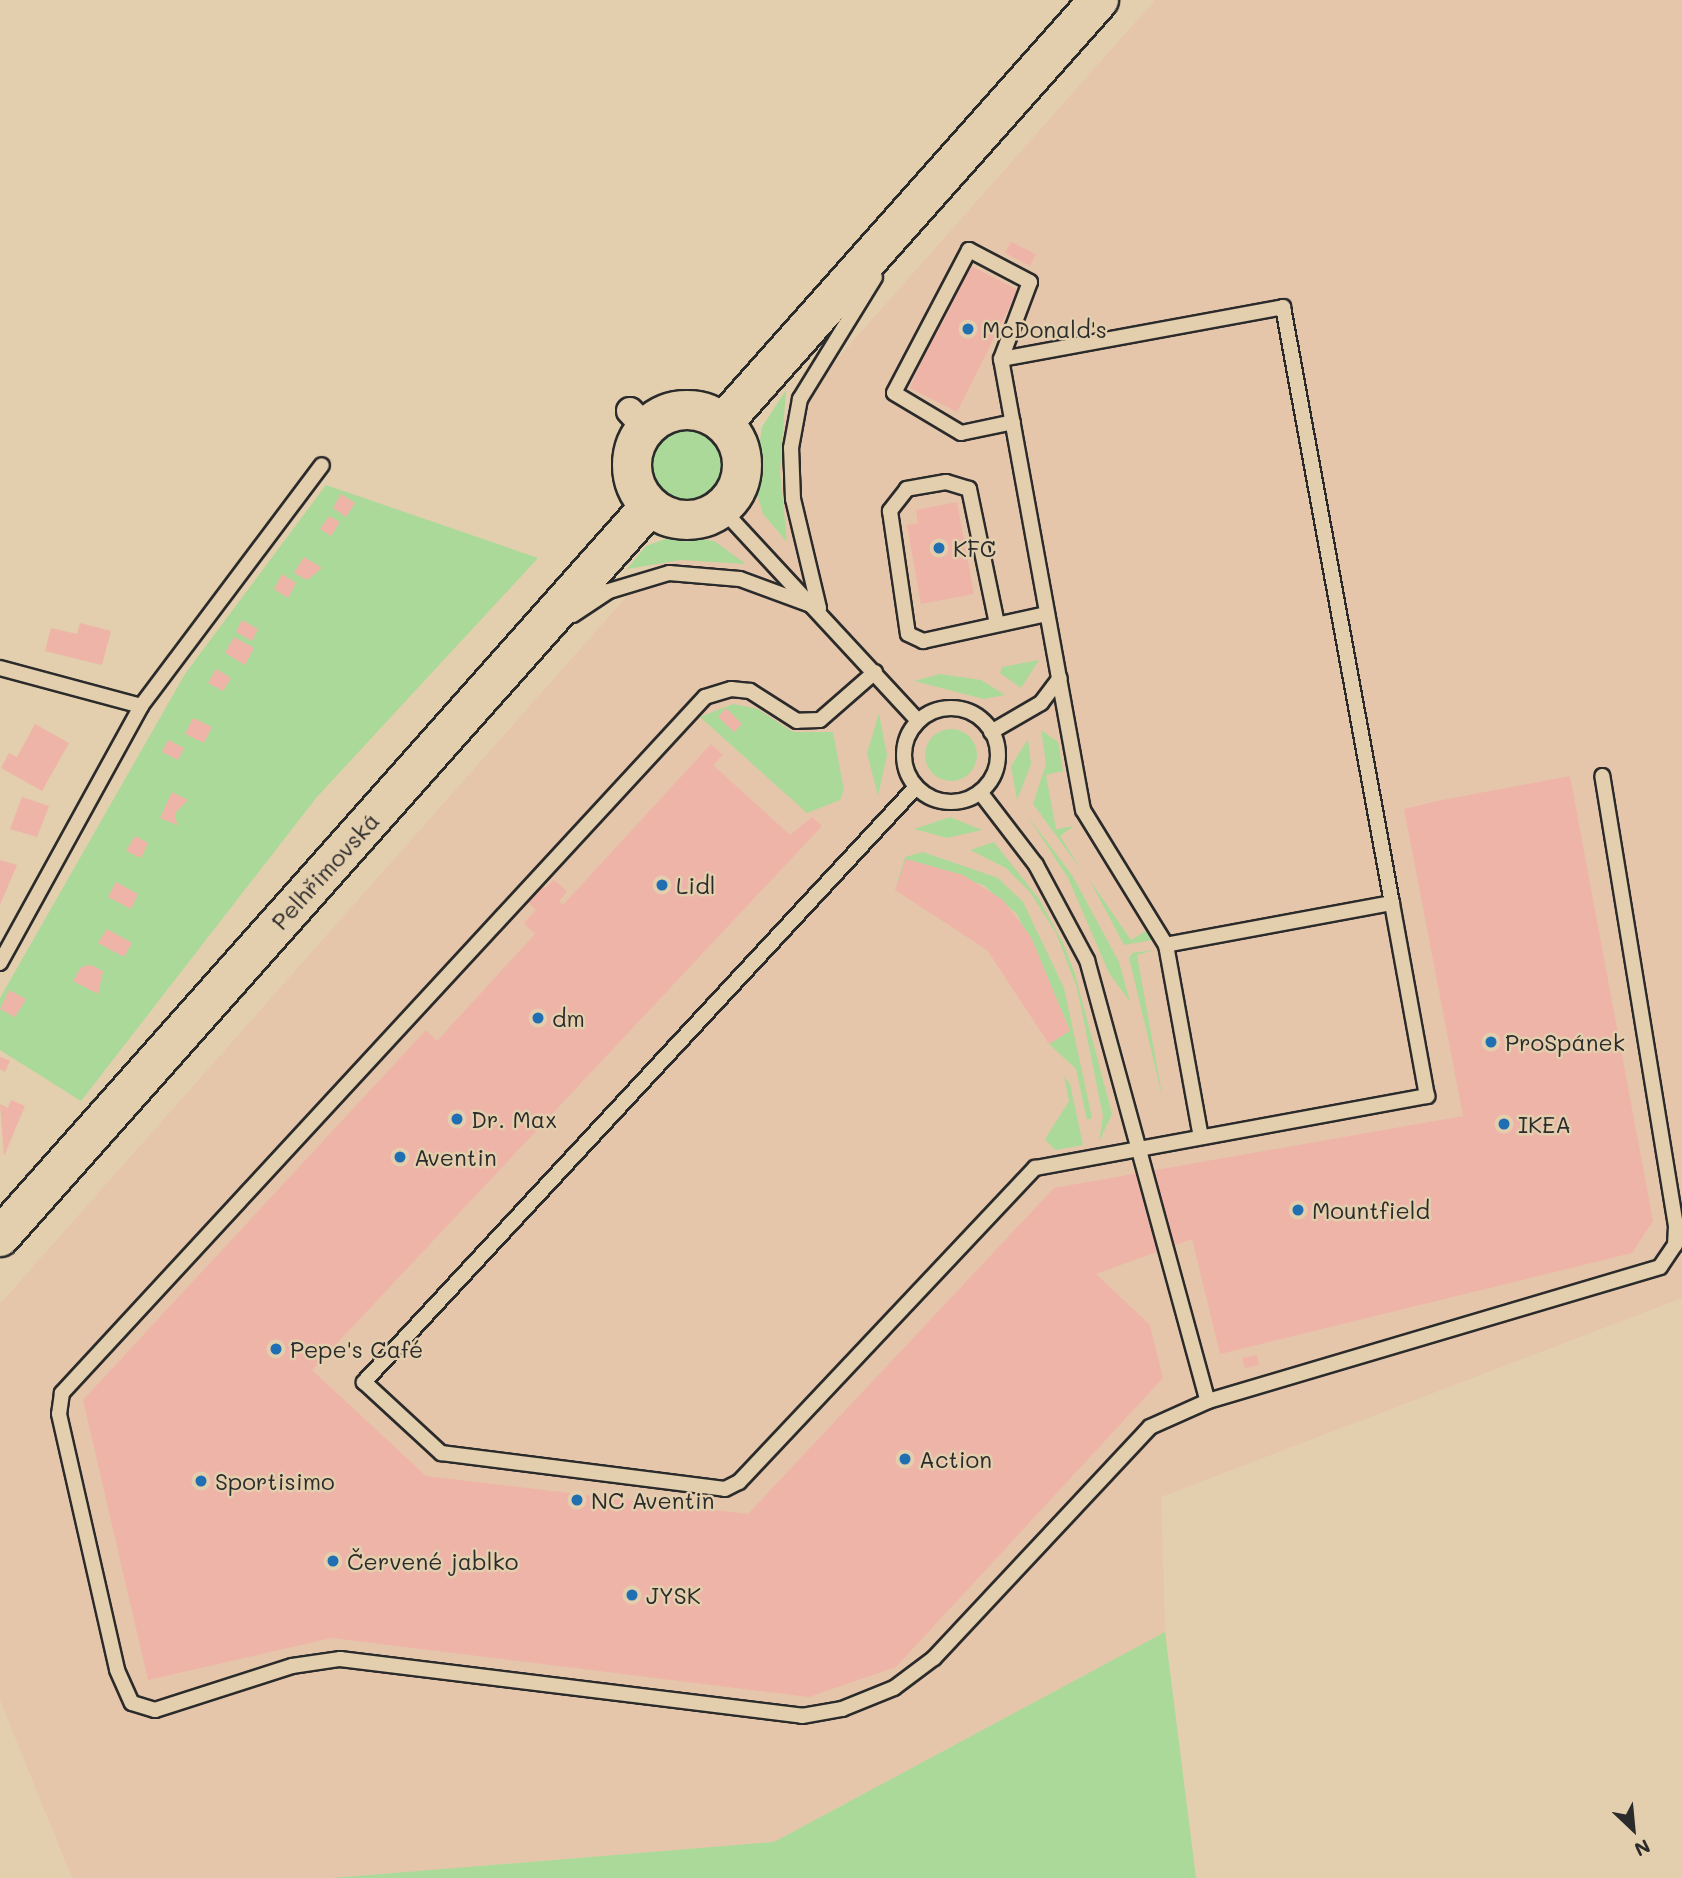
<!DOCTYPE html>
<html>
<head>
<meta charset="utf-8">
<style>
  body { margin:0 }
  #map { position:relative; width:1682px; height:1878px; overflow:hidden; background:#e3cead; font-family:Mali,sans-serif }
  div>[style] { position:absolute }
  .built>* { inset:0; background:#e6c6ab }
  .green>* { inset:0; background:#aad999 }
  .round { border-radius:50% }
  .building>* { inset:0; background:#eeb4a7 }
  .roads { filter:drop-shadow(2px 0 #2b2b2b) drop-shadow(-2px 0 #2b2b2b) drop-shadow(0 2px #2b2b2b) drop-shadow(0 -2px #2b2b2b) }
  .lane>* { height:14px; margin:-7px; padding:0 7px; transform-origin:7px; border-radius:7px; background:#e3cead }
  .lane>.ring { margin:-7px; padding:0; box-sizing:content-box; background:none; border:14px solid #e3cead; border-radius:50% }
  .street>* { height:26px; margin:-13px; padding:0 13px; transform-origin:13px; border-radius:13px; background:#e3cead }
  .secondary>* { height:38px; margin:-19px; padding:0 19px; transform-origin:19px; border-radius:19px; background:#e3cead }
  .secondary>.ring { margin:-19px; padding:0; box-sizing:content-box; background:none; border:38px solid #e3cead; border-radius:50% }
  .dots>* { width:19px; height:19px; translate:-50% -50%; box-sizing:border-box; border:4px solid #e3cead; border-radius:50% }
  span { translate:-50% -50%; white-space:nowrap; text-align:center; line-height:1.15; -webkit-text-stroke:5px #e3cead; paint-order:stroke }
  .poi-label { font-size:23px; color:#2b2b2b }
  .left { translate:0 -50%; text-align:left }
  .street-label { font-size:23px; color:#2b2b2b }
  .north { position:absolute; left:1598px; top:1794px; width:70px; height:70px; -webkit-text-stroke:5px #e3cead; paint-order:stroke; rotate:154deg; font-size:19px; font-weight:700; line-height:28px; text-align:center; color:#2b2b2b }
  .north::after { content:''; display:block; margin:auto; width:24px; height:32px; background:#2b2b2b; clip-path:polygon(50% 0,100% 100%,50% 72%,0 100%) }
</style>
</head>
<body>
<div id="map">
  <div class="built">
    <i style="clip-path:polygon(1155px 0,1682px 0,1682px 1298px,1161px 1497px,1165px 1632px,774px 1842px,332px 1878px,72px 1878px,0 1700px,0 1304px)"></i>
  </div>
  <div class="green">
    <i style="clip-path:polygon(786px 390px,780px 471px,787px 542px,763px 514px,754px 483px,762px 427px)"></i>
    <i class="round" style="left:648px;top:426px;width:78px;height:78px"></i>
    <i style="clip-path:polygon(326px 485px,538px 558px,316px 798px,81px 1101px,0 1050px,0 998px,185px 674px)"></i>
    <i style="clip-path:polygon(677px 535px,714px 541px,746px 564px,681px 560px,627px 569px,646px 546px)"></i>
    <i style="clip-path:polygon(1039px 660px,1021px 688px,1000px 673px,1002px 667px)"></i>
    <i style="clip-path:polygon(940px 674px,981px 680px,1005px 695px,984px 699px,914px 681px)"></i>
    <i style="clip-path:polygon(733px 704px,758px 709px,793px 732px,833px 732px,844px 790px,840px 800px,807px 813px,700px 717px)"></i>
    <i style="clip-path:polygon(879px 713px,887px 755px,878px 796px,867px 753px)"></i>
    <i class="round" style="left:925px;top:729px;width:52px;height:52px"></i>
    <i style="clip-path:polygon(1041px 730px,1058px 742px,1063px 771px,1046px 775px,1056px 829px,1074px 826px,1060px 836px,1082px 871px,1033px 804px,1046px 764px)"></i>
    <i style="clip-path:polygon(1028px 739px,1031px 764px,1017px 800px,1011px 766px)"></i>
    <i style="clip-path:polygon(1027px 815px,1072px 875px,1119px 962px,1130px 1002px,1109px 973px,1068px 878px)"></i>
    <i style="clip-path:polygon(950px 817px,982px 830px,947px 838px,914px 829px)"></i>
    <i style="clip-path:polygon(994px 842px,1039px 899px,1063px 943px,1075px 974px,1112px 1114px,1099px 1142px,1103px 1116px,1077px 988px,1056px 933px,1030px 892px,1006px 868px,970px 850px)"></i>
    <i style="clip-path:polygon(923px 852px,998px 878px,1023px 902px,1064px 988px,1092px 1118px,1087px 1120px,1076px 1069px,1049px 1044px,1070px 1030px,1017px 914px,983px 885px,906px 860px,895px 890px,905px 857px)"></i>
    <i style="clip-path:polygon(1089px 879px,1131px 940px,1146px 931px,1152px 940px,1124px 945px)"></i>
    <i style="clip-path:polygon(1154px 950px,1137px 955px,1163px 1100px,1129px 958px,1132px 953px)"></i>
    <i style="clip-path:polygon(1064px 1076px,1070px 1084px,1083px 1145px,1055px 1150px,1045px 1139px,1069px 1101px)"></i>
    <i style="clip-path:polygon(1165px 1632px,1196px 1878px,332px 1878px,774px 1842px)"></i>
  </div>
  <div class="building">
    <i style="clip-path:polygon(1011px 242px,1036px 254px,1030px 266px,1005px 253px)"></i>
    <i style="clip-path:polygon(971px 266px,1018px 290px,957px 412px,910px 388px,937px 324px,941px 326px)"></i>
    <i style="clip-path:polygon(341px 494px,355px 503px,346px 517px,333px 508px)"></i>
    <i style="clip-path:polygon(957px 502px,974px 594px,921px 604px,907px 525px,918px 523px,916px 510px)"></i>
    <i style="clip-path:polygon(329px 516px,340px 522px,331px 536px,320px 529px)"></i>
    <i style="clip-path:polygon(304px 557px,322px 568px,307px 580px,294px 573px)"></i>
    <i style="clip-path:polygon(282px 574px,296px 583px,288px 598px,274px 589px)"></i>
    <i style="clip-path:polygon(242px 620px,258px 629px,252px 641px,236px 632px)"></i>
    <i style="clip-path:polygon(80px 623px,111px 631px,102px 665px,45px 651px,51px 628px,77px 634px)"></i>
    <i style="clip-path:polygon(234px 637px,254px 648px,245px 665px,225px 653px)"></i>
    <i style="clip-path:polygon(216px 669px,231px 678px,223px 691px,208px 683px)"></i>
    <i style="clip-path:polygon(726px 708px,742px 724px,734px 732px,718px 717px)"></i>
    <i style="clip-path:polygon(193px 718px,212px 727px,204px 743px,185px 734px)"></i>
    <i style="clip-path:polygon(35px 724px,69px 743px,42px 791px,1px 768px,9px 753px,17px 757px)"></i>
    <i style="clip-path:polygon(168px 740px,184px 748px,178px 760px,162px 752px)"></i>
    <i style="clip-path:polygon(711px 744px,723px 755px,713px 765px,790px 835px,812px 817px,822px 826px,312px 1370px,426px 1476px,748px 1514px,1054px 1188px,1463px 1116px,1404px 809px,1437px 801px,1570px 776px,1653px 1221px,1632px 1253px,1220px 1354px,1192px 1239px,1096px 1274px,1150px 1325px,1163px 1378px,896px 1667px,809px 1697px,332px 1638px,148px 1680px,83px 1400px,426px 1030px,437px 1041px,535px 934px,524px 923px,536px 910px,523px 898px,538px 881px,545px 888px,554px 880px,567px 891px,559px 901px,563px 905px)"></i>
    <i style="clip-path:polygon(172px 792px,188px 800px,175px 813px,177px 825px,160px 818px)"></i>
    <i style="clip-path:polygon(22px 797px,49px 806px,37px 837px,10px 829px)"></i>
    <i style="clip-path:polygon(135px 836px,148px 843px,141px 858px,126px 851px)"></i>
    <i style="clip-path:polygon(906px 859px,963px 875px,1003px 900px,1031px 937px,1070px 1031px,1049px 1044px,987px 950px,895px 890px)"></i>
    <i style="clip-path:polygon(0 860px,17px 865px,0 905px)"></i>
    <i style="clip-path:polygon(116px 882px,138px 894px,131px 909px,108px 897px)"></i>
    <i style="clip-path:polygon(107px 929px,132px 943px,124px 957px,98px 943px)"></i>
    <i style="clip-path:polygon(91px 965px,103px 971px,98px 994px,73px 981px,81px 967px)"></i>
    <i style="clip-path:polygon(9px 990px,26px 999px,15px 1017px,0 1009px)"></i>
    <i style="clip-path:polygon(0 1057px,10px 1061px,5px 1072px,0 1069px)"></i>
    <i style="clip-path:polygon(11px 1100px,25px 1106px,4px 1156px,0 1104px,8px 1108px)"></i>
    <i style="clip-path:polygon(1257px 1355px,1259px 1365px,1245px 1368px,1242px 1358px)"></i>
  </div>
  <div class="roads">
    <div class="lane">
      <i style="left:1001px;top:359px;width:82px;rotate:-69.4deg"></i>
      <i style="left:1030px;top:282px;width:69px;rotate:-152.3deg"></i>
      <i style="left:969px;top:250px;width:161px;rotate:117.7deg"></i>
      <i style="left:894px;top:393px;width:78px;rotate:30.8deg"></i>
      <i style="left:961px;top:433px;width:53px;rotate:-11.9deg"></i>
      <i style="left:721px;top:508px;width:290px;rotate:47.2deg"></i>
      <i style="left:819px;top:608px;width:112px;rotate:-103.4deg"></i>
      <i style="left:793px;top:499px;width:51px;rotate:-92.2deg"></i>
      <i style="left:791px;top:448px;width:50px;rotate:-79.6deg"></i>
      <i style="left:800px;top:399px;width:143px;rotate:-58.4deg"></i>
      <i style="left:573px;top:615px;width:43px;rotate:-33.7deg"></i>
      <i style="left:609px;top:591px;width:63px;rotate:-16.7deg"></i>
      <i style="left:669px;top:573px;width:71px;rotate:4.8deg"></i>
      <i style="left:740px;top:579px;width:84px;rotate:20.2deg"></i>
      <i style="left:997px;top:624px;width:138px;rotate:-101.7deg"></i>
      <i style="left:969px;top:489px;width:24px;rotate:-163deg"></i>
      <i style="left:946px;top:482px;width:40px;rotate:170deg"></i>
      <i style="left:907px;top:489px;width:28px;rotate:128deg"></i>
      <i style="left:890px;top:511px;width:124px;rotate:81.7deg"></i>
      <i style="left:908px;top:634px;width:17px;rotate:25deg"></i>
      <i style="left:923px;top:641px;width:127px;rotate:-12.3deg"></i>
      <i style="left:0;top:668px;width:146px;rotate:15.1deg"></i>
      <i style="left:875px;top:672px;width:73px;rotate:138.9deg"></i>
      <i style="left:820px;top:720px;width:23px;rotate:178deg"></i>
      <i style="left:797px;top:721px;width:56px;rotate:-147.4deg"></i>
      <i style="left:750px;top:691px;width:19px;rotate:-174deg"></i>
      <i style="left:731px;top:689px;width:27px;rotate:163deg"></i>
      <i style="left:705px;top:697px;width:948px;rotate:132.73deg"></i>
      <i style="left:62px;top:1393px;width:21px;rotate:98deg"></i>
      <i style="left:59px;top:1414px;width:262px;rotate:77.2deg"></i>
      <i style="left:117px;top:1670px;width:36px;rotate:66deg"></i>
      <i style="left:132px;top:1703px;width:24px;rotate:17deg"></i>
      <i style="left:155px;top:1710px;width:144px;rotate:-17.8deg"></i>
      <i style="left:292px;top:1666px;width:49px;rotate:-8.3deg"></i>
      <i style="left:340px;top:1659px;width:466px;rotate:7deg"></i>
      <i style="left:802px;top:1716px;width:41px;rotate:-9.9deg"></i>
      <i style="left:842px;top:1709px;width:56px;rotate:-22deg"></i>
      <i style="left:894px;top:1688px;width:50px;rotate:-36.9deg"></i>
      <i style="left:934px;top:1658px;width:316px;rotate:-46.9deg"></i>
      <i style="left:1150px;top:1427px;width:64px;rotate:-24.1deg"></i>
      <i style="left:1208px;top:1401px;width:471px;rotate:-16.5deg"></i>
      <i style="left:1660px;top:1267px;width:27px;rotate:-56deg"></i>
      <i style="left:1675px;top:1245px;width:19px;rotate:-87deg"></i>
      <i style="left:1676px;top:1226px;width:456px;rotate:-99.3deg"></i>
      <i class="ring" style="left:904px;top:708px;width:80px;height:80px"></i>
      <i style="left:991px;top:732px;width:58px;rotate:-30.1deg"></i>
      <i style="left:1041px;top:703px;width:31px;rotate:-53deg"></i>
      <i style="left:916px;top:787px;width:812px;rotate:132.85deg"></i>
      <i style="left:364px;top:1382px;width:105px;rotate:42.7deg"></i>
      <i style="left:441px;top:1453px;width:286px;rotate:7.2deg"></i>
      <i style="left:725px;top:1489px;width:16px;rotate:-27deg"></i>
      <i style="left:739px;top:1482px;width:432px;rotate:-46.7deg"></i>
      <i style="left:1035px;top:1168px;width:399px;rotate:-10.4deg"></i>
      <i style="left:1427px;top:1096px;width:196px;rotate:-100.3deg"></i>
      <i style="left:1392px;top:903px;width:230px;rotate:169.5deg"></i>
      <i style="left:1166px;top:945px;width:195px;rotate:79.7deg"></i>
      <i style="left:980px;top:792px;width:92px;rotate:52.5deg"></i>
      <i style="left:1036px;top:865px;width:108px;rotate:61.8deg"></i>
      <i style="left:1087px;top:960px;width:457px;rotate:74.7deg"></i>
      <i style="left:1166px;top:945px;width:158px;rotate:-121.6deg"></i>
      <i style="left:1083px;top:810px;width:458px;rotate:-100.3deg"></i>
      <i style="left:1001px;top:359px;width:287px;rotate:-10.4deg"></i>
      <i style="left:1283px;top:307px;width:606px;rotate:79.64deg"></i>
      <i style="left:0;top:963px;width:293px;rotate:-61.2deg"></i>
      <i style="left:141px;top:706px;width:301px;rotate:-53.1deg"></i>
    </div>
    <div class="street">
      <i style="left:630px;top:411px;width:23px;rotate:47deg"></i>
    </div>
    <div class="secondary">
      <i class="ring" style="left:632px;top:410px;width:72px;height:72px"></i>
      <i style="left:723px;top:423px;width:566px;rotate:-48.37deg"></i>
      <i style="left:0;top:1237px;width:978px;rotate:-48.36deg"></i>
    </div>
  </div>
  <div class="dots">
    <i style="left:968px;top:329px;background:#1f6fb2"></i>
    <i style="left:939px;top:548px;background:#1f6fb2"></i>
    <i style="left:662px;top:885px;background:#1f6fb2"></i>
    <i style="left:538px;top:1018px;background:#1f6fb2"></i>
    <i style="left:1491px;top:1042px;background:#1f6fb2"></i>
    <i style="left:457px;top:1119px;background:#1f6fb2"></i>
    <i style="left:1504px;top:1124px;background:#1f6fb2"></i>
    <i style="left:400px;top:1157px;background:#1f6fb2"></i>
    <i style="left:1298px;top:1210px;background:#1f6fb2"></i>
    <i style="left:276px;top:1349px;background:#1f6fb2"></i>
    <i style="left:905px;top:1459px;background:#1f6fb2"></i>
    <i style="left:201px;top:1481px;background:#1f6fb2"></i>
    <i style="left:577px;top:1500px;background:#1f6fb2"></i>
    <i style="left:333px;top:1561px;background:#1f6fb2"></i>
    <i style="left:632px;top:1595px;background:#1f6fb2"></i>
  </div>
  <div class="poi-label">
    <span class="left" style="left:982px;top:329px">McDonald's</span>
    <span class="left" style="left:953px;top:548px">KFC</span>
    <span class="left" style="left:676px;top:885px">Lidl</span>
    <span class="left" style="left:552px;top:1018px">dm</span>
    <span class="left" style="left:1505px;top:1042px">ProSpánek</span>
    <span class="left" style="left:471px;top:1119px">Dr. Max</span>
    <span class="left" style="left:1518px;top:1124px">IKEA</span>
    <span class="left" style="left:414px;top:1157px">Aventin</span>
    <span class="left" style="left:1312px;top:1210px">Mountfield</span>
    <span class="left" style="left:290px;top:1349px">Pepe's Café</span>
    <span class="left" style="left:919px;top:1459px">Action</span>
    <span class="left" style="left:215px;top:1481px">Sportisimo</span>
    <span class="left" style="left:591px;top:1500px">NC Aventin</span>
    <span class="left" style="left:347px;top:1561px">Červené jablko</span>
    <span class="left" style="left:646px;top:1595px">JYSK</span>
  </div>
  <div class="street-label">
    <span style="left:325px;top:871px;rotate:-48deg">Pelhřimovská</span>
  </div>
  <div class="north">N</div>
</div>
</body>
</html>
